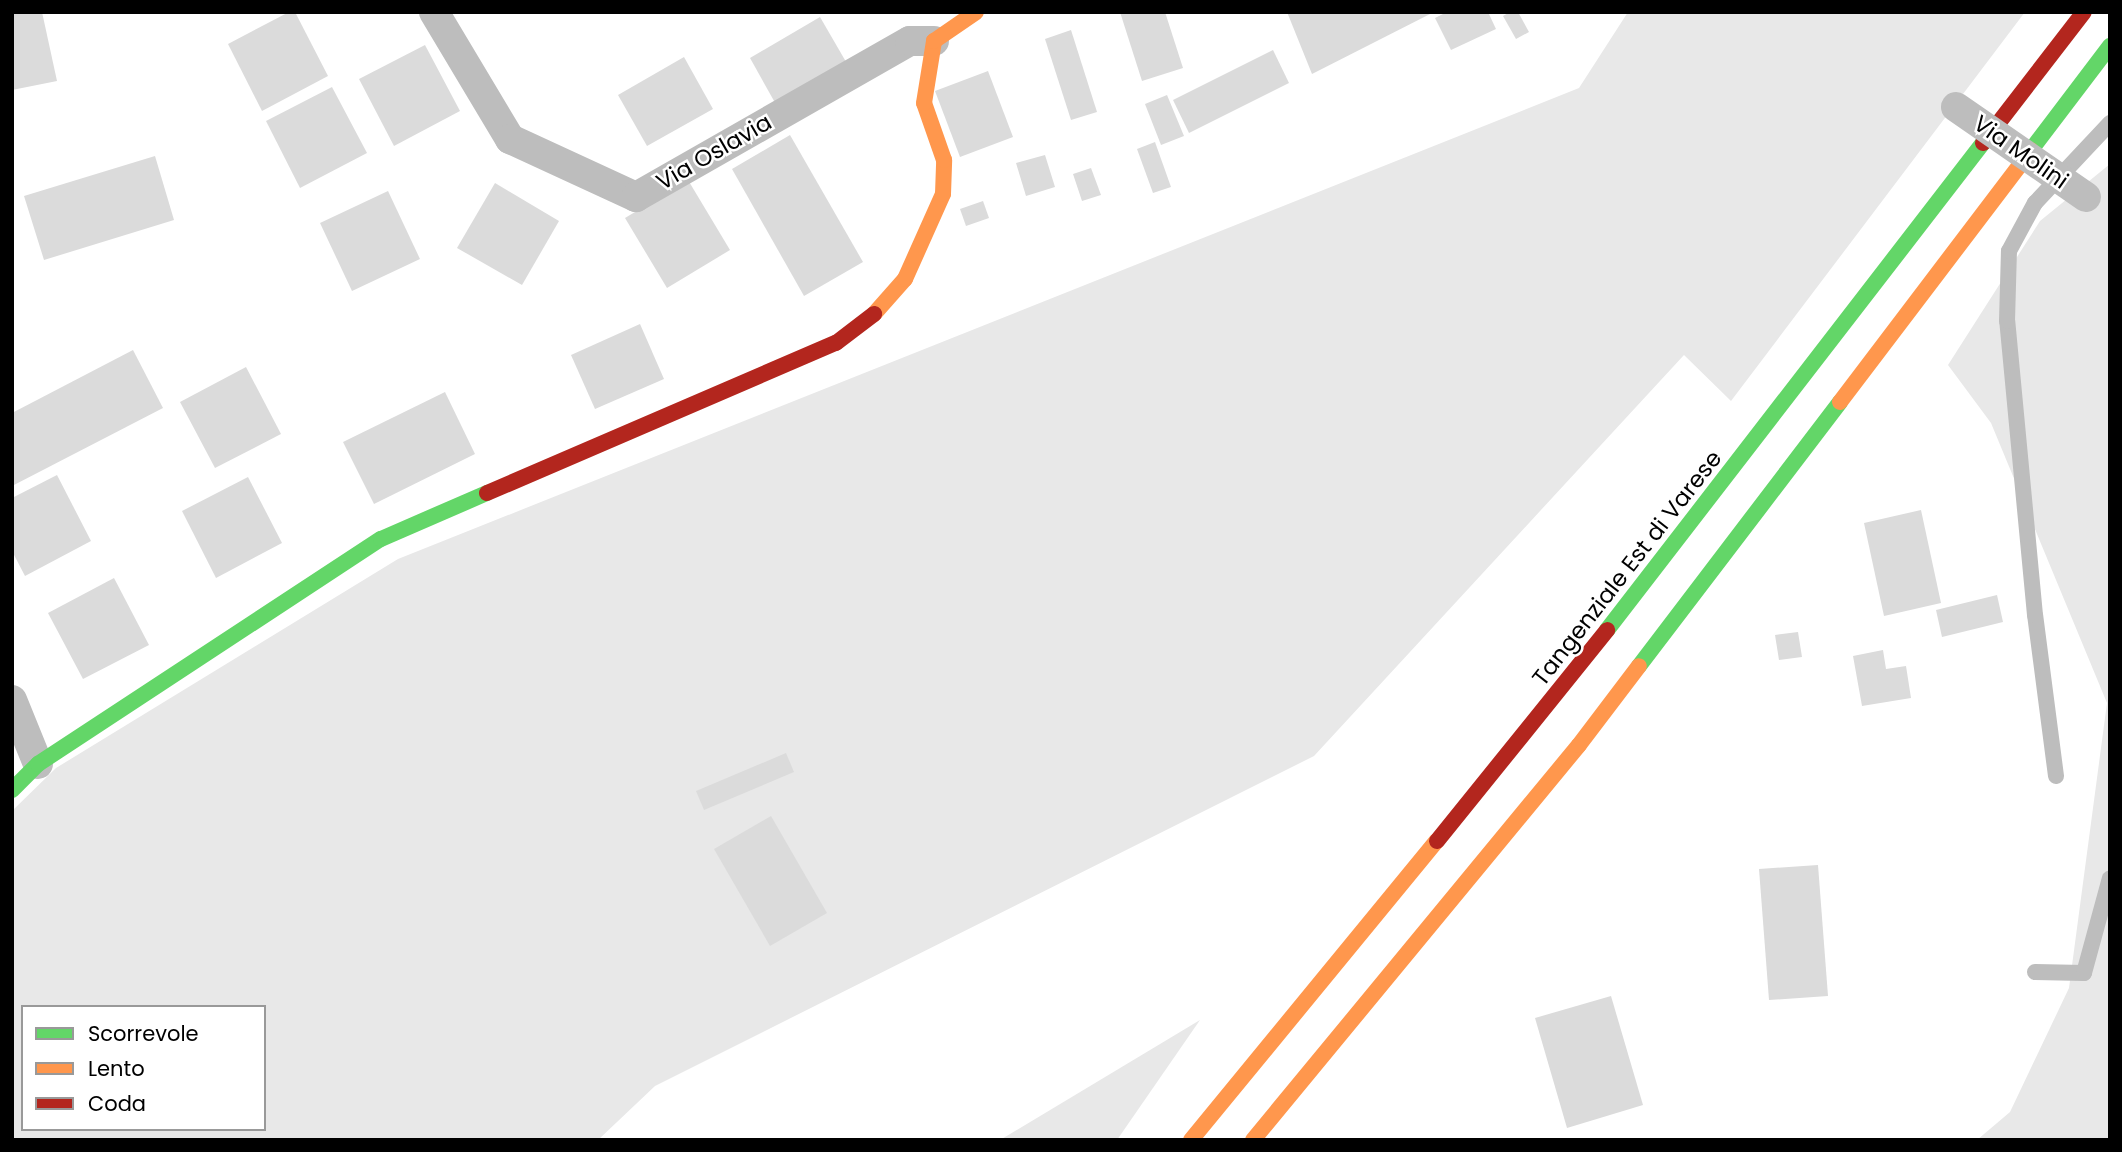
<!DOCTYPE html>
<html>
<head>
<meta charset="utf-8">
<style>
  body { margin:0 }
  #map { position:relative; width:2122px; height:1152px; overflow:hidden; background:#fff; font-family:Poppins,sans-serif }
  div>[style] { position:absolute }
  .green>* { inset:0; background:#e8e8e8 }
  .building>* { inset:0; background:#dbdbdb }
  .lane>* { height:16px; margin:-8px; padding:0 8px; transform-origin:8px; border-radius:8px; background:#bdbdbd }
  .street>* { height:30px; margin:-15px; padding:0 15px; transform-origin:15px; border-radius:15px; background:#bdbdbd }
  .fast>* { height:16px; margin:-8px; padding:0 8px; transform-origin:8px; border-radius:8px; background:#63d668 }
  .slow>* { height:16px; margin:-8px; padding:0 8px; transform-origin:8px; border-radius:8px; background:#ff974d }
  .jam>* { height:16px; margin:-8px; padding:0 8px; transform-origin:8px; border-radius:8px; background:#b3261e }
  .street-bridge>* { height:30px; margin:-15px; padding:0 15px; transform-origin:15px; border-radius:15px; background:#bdbdbd }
  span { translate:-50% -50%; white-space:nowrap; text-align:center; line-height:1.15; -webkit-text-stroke:5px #fff; paint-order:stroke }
  .street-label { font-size:23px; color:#000 }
  .frame { position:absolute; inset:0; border:14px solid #000; pointer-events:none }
  .legend { position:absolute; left:21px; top:1005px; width:245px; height:126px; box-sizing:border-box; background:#fff; border:2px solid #999; margin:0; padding:9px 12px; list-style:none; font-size:21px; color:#000 }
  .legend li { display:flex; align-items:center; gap:14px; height:35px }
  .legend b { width:35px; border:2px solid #999 }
</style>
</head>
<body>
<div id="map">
  <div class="green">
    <i style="clip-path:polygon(evenodd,1628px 12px,2025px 12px,1731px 401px,1684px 355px,1314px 756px,655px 1086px,598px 1140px,12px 1140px,12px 811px,56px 768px,398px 559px,1579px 88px,1628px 12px,23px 1007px,264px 1007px,264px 1129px,23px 1129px,23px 1007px)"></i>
    <i style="clip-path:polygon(2110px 164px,2110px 1140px,1977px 1140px,2010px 1112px,2069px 988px,2107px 703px,1991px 423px,1948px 365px,2040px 221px)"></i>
    <i style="clip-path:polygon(1200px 1020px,1117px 1140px,1000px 1140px)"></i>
  </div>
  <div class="building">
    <i style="clip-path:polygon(42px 12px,57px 81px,12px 90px,12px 14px)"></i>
    <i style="clip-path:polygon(289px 12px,295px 12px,328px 76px,262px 111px,228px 44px)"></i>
    <i style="clip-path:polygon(1120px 12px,1165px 12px,1183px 68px,1142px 81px)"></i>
    <i style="clip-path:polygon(1287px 12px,1434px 12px,1312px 74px)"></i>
    <i style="clip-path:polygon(1447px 12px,1488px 12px,1496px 29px,1451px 50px,1435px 18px)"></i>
    <i style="clip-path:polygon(1510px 12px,1518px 12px,1529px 32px,1516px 39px,1503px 16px)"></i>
    <i style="clip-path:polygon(820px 17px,849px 67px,778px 108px,750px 58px)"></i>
    <i style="clip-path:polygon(1071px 30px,1097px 112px,1071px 120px,1045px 39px)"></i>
    <i style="clip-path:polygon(425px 45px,460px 111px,394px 146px,359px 79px)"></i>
    <i style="clip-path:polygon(1273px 50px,1289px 83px,1189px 133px,1173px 100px)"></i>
    <i style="clip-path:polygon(684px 57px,713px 109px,647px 146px,618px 95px)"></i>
    <i style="clip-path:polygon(988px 71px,1013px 137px,960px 157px,935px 91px)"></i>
    <i style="clip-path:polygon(332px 87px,367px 153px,300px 188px,266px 121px)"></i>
    <i style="clip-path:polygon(1167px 95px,1184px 136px,1161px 145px,1145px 104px)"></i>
    <i style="clip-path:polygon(790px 135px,863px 262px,804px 296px,732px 169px)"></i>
    <i style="clip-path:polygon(1155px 142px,1171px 187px,1153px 193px,1137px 149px)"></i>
    <i style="clip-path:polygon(1045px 155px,1055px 187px,1026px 196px,1016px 163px)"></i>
    <i style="clip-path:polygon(155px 156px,174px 220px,44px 260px,24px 196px)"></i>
    <i style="clip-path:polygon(1091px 168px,1101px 195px,1082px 201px,1073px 174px)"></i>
    <i style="clip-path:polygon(688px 180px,730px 250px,667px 288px,625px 218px)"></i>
    <i style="clip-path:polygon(495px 183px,559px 221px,522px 285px,457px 248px)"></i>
    <i style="clip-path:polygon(388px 191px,420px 259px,352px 291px,320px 223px)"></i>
    <i style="clip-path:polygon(983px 201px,989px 218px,966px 226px,960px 209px)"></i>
    <i style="clip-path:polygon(640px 324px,664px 379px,595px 409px,571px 355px)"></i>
    <i style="clip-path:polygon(133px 350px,163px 408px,12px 486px,12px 413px)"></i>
    <i style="clip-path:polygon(246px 367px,281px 434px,215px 468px,180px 402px)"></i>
    <i style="clip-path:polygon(445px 392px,475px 454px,374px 504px,343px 442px)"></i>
    <i style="clip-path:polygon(57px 475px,91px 541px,25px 576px,12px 551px,12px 498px)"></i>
    <i style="clip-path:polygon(248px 477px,282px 543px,216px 578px,182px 511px)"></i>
    <i style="clip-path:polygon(1921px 510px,1941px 603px,1884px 616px,1864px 523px)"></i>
    <i style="clip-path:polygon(114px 578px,149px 645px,83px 679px,48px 613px)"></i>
    <i style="clip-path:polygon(1997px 595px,2003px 622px,1942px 637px,1936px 610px)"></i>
    <i style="clip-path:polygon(1798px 632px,1802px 657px,1779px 660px,1775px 635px)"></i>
    <i style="clip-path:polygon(1883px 650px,1886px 669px,1906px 666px,1911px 698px,1862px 706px,1853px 656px)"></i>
    <i style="clip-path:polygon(786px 753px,794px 772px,704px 810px,696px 791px)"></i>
    <i style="clip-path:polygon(771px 816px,827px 913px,770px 946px,714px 849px)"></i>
    <i style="clip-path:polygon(1818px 865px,1828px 996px,1769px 1000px,1759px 869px)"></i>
    <i style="clip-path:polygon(1611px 996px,1643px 1105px,1567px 1128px,1535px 1018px)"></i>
  </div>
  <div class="lane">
    <i style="left:2056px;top:776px;width:162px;rotate:-97.4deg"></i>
    <i style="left:2035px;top:615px;width:295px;rotate:-95.4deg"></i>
    <i style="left:2007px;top:321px;width:70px;rotate:-88.4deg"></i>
    <i style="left:2009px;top:251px;width:55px;rotate:-61.6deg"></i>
    <i style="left:2035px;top:203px;width:110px;rotate:-46.8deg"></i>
    <i style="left:2035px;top:972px;width:49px;rotate:1.2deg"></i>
    <i style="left:2084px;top:973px;width:98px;rotate:-74.7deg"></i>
  </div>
  <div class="street">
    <i style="left:434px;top:12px;width:148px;rotate:59.1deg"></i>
    <i style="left:510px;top:139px;width:139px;rotate:24.7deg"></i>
    <i style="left:636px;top:197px;width:315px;rotate:-29.7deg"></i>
    <i style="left:910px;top:41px;width:24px"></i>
    <i style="left:12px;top:700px;width:69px;rotate:67.9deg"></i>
  </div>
  <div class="fast">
    <i style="left:2031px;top:150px;width:131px;rotate:-52.8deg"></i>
    <i style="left:1607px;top:630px;width:615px;rotate:-52.33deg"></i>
    <i style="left:1639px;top:666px;width:332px;rotate:-52.7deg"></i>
    <i style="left:12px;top:790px;width:37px;rotate:-45deg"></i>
    <i style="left:38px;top:764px;width:410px;rotate:-33.3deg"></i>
    <i style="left:381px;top:539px;width:116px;rotate:-23.5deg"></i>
  </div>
  <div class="slow">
    <i style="left:874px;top:314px;width:47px;rotate:-48.5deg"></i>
    <i style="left:905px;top:279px;width:93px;rotate:-65.9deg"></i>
    <i style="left:943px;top:194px;width:34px;rotate:-88deg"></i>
    <i style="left:944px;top:160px;width:60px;rotate:-109.3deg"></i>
    <i style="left:924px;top:103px;width:63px;rotate:-80.8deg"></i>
    <i style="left:934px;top:41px;width:51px;rotate:-34.6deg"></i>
    <i style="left:1840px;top:402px;width:316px;rotate:-52.8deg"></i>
    <i style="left:1191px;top:1140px;width:387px;rotate:-50.6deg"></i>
    <i style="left:1253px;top:1140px;width:512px;rotate:-50.47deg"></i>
    <i style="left:1579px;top:745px;width:99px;rotate:-52.8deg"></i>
  </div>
  <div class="jam">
    <i style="left:1983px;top:143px;width:165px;rotate:-52.4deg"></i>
    <i style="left:487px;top:493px;width:380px;rotate:-23.3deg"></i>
    <i style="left:836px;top:343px;width:48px;rotate:-37.3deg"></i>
    <i style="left:1437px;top:841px;width:271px;rotate:-51.1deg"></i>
  </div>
  <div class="street-bridge">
    <i style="left:1956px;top:107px;width:158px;rotate:34.7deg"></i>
  </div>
  <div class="street-label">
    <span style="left:714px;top:152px;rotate:-30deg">Via Oslavia</span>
    <span style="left:2021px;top:152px;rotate:35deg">Via Molini</span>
    <span style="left:1627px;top:568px;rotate:-52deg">Tangenziale Est di Varese</span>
  </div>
  <div class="frame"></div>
  <ul class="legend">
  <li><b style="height:9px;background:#63d668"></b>Scorrevole</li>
  <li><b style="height:9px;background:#ff974d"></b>Lento</li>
  <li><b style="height:9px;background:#b3261e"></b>Coda</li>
  </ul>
</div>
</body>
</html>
